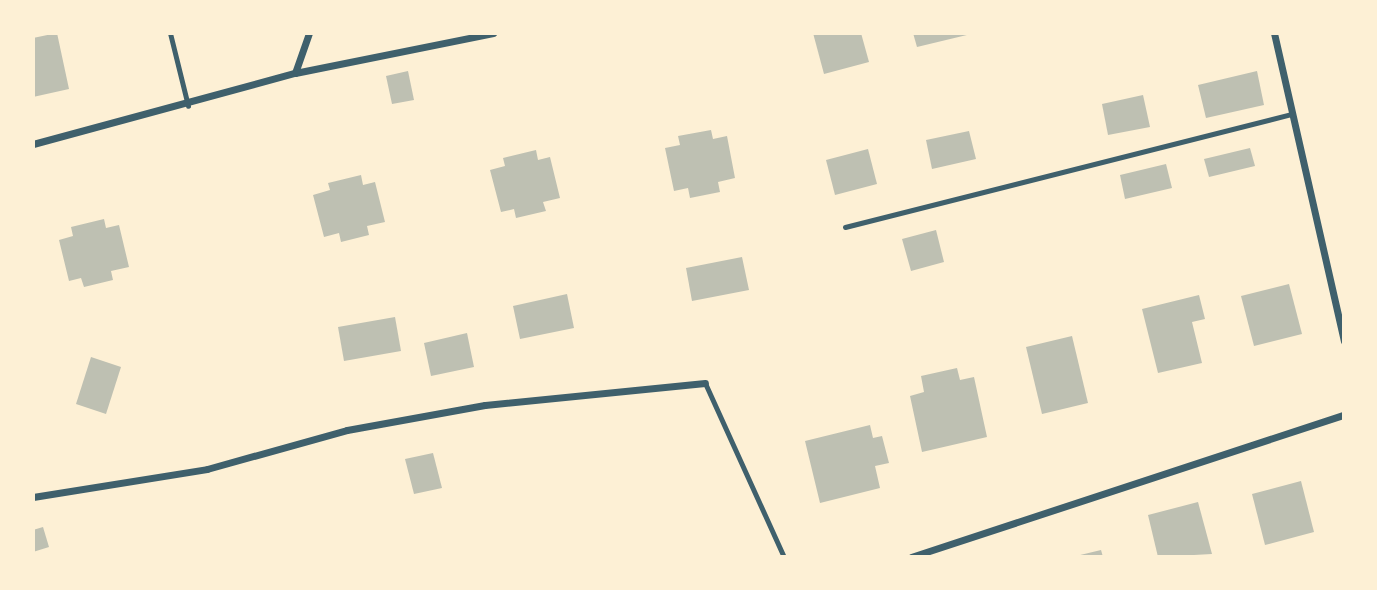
<!DOCTYPE html>
<html>
<head>
<meta charset="utf-8">
<style>
  body { margin:0 }
  #map { position:relative; width:1377px; height:590px; overflow:hidden; background:#fdf0d5; font-family:"Fira Sans",sans-serif }
  div>[style] { position:absolute }
  .building>* { inset:0; background:#bec0b2 }
  .service>* { height:5px; margin:-2.5px; padding:0 2.5px; transform-origin:2.5px; border-radius:2.5px; background:#3f606c }
  .minor>* { height:7px; margin:-3.5px; padding:0 3.5px; transform-origin:3.5px; border-radius:3.5px; background:#3f606c }
  span { translate:-50% -50%; white-space:nowrap; text-align:center; line-height:1.15; -webkit-text-stroke:6px #fdf0d5; paint-order:stroke }
  .frame { position:absolute; inset:0; border:35px solid #fdf0d5; pointer-events:none }
</style>
</head>
<body>
<div id="map">
  <div class="building">
    <i style="clip-path:polygon(57px 33px,69px 89px,33px 97px,33px 38px)"></i>
    <i style="clip-path:polygon(813px 33px,861px 33px,869px 62px,824px 74px)"></i>
    <i style="clip-path:polygon(913px 33px,971px 33px,971px 34px,917px 47px)"></i>
    <i style="clip-path:polygon(408px 71px,414px 100px,392px 104px,386px 76px)"></i>
    <i style="clip-path:polygon(1257px 71px,1264px 105px,1206px 118px,1198px 85px)"></i>
    <i style="clip-path:polygon(1143px 95px,1150px 127px,1108px 135px,1102px 104px)"></i>
    <i style="clip-path:polygon(711px 130px,713px 139px,727px 136px,735px 178px,718px 182px,720px 192px,690px 198px,688px 188px,674px 191px,665px 148px,680px 145px,678px 136px)"></i>
    <i style="clip-path:polygon(969px 131px,976px 159px,932px 169px,926px 140px)"></i>
    <i style="clip-path:polygon(1250px 148px,1255px 166px,1209px 177px,1204px 159px)"></i>
    <i style="clip-path:polygon(868px 149px,877px 184px,835px 195px,826px 160px)"></i>
    <i style="clip-path:polygon(536px 150px,538px 160px,550px 157px,560px 198px,543px 202px,546px 211px,516px 218px,514px 209px,501px 212px,490px 170px,505px 166px,503px 158px)"></i>
    <i style="clip-path:polygon(1166px 164px,1172px 188px,1125px 199px,1120px 175px)"></i>
    <i style="clip-path:polygon(361px 175px,363px 185px,375px 182px,385px 222px,367px 226px,369px 235px,341px 242px,339px 233px,324px 237px,313px 195px,330px 190px,328px 183px)"></i>
    <i style="clip-path:polygon(104px 219px,106px 228px,119px 225px,129px 267px,111px 271px,113px 280px,84px 287px,81px 278px,69px 281px,59px 240px,73px 236px,71px 227px)"></i>
    <i style="clip-path:polygon(936px 230px,944px 262px,911px 271px,902px 239px)"></i>
    <i style="clip-path:polygon(742px 257px,749px 290px,692px 301px,686px 268px)"></i>
    <i style="clip-path:polygon(1289px 284px,1302px 334px,1254px 346px,1241px 296px)"></i>
    <i style="clip-path:polygon(567px 294px,574px 328px,520px 339px,513px 306px)"></i>
    <i style="clip-path:polygon(1199px 295px,1205px 319px,1192px 322px,1202px 363px,1158px 373px,1142px 309px)"></i>
    <i style="clip-path:polygon(395px 317px,401px 351px,344px 361px,338px 327px)"></i>
    <i style="clip-path:polygon(467px 333px,474px 367px,431px 376px,424px 343px)"></i>
    <i style="clip-path:polygon(1072px 336px,1088px 403px,1042px 414px,1026px 347px)"></i>
    <i style="clip-path:polygon(91px 357px,121px 367px,106px 414px,76px 404px)"></i>
    <i style="clip-path:polygon(957px 368px,960px 380px,974px 377px,987px 437px,922px 452px,910px 396px,924px 392px,921px 376px)"></i>
    <i style="clip-path:polygon(870px 425px,873px 438px,882px 436px,889px 463px,875px 466px,880px 488px,820px 503px,805px 441px)"></i>
    <i style="clip-path:polygon(433px 453px,442px 488px,414px 494px,405px 459px)"></i>
    <i style="clip-path:polygon(1301px 481px,1314px 532px,1265px 545px,1252px 494px)"></i>
    <i style="clip-path:polygon(1198px 502px,1212px 554px,1158px 557px,1148px 515px)"></i>
    <i style="clip-path:polygon(43px 527px,49px 547px,33px 552px,33px 530px)"></i>
    <i style="clip-path:polygon(1101px 550px,1103px 557px,1076px 557px,1076px 556px)"></i>
  </div>
  <div class="service">
    <i style="left:170px;top:33px;width:75px;rotate:76.1deg"></i>
    <i style="left:845px;top:227px;width:462px;rotate:-14.2deg"></i>
    <i style="left:705px;top:383px;width:191px;rotate:65.6deg"></i>
  </div>
  <div class="minor">
    <i style="left:1274px;top:33px;width:316px;rotate:77.2deg"></i>
    <i style="left:295px;top:73px;width:42px;rotate:-70.7deg"></i>
    <i style="left:33px;top:144px;width:271px;rotate:-15.2deg"></i>
    <i style="left:295px;top:73px;width:202px;rotate:-11.4deg"></i>
    <i style="left:33px;top:497px;width:176px;rotate:-9.1deg"></i>
    <i style="left:207px;top:469px;width:145px;rotate:-15.6deg"></i>
    <i style="left:347px;top:430px;width:140px;rotate:-10.3deg"></i>
    <i style="left:485px;top:405px;width:221px;rotate:-5.7deg"></i>
    <i style="left:911px;top:557px;width:456px;rotate:-18.2deg"></i>
  </div>
  <div class="frame"></div>
</div>
</body>
</html>
